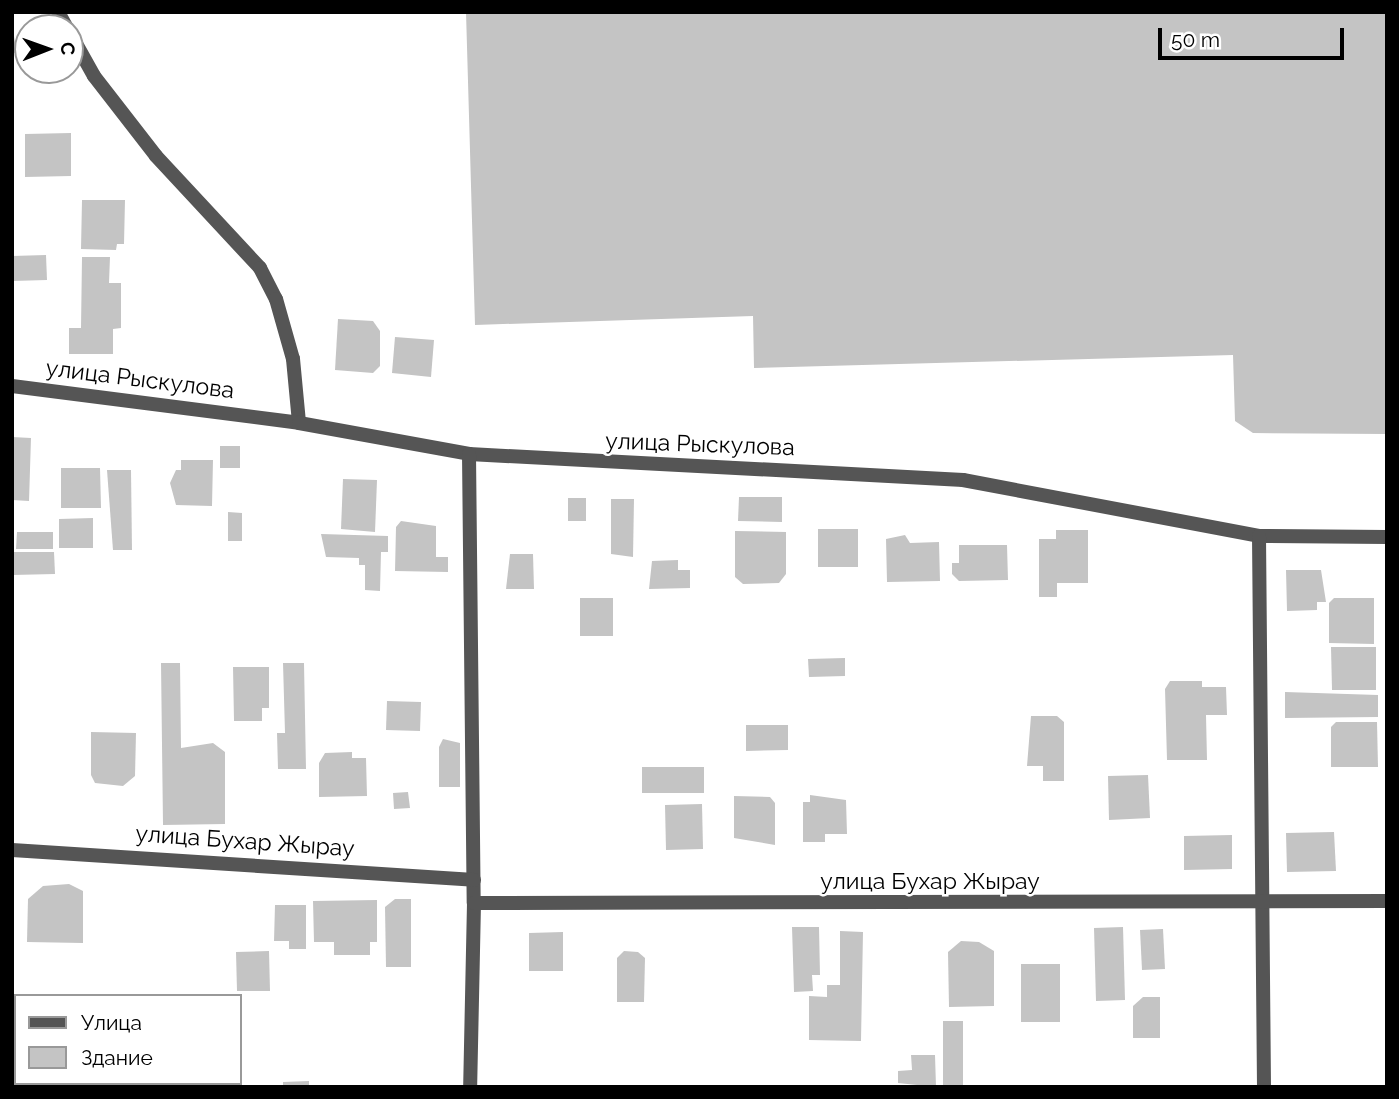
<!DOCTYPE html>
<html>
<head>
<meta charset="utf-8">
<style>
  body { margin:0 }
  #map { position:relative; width:1399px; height:1099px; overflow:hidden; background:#fff; font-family:Raleway,sans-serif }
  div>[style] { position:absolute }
  .building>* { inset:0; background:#c4c4c4 }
  .street>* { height:14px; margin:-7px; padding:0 7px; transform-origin:7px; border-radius:7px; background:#555 }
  span { translate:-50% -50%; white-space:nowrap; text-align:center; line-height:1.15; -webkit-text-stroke:5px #fff; paint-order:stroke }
  .street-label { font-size:23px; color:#000 }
  .frame { position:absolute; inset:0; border:14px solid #000; pointer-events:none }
  .legend { position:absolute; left:14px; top:994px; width:228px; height:91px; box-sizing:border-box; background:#fff; border:2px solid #999; margin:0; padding:9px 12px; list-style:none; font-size:21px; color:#000 }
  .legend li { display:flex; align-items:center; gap:14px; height:35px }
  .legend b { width:35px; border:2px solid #999 }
  .north { position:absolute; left:14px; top:14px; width:70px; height:70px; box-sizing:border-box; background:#fff; border:2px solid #999; border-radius:50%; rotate:89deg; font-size:19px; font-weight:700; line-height:28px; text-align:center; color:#000 }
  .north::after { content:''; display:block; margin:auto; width:24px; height:32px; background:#000; clip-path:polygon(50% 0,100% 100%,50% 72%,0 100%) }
  .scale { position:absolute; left:1158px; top:28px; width:186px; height:32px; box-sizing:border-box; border:4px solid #000; border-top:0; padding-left:9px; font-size:21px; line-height:24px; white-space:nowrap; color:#000; -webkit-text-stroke:5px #fff; paint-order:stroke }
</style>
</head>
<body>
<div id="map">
  <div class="building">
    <i style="clip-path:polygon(466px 12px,1387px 12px,1387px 434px,1253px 433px,1235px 421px,1233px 355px,754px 368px,753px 316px,475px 325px)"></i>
    <i style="clip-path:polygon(12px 25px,17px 53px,12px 53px)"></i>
    <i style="clip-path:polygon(71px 133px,71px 176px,25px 177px,25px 134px)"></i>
    <i style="clip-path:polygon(82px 200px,125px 200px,124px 244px,117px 244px,116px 250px,81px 249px)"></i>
    <i style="clip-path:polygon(46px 255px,47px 280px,12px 281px,12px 256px)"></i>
    <i style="clip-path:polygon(82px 257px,110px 257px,109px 283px,121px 283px,121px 328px,113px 329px,113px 354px,69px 354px,69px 328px,81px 328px)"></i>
    <i style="clip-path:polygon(338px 319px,373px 321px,380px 331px,380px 366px,373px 373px,335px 370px)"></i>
    <i style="clip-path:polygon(395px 337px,434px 340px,431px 377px,392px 373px)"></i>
    <i style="clip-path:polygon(12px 437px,31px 438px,29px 501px,12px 500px)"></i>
    <i style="clip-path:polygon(220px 446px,240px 446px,240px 468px,220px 468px)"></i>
    <i style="clip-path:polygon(181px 460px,213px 460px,212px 506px,176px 505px,170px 483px,176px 470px,181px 470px)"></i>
    <i style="clip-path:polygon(61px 468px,100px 468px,101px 508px,61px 508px)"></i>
    <i style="clip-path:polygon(107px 470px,131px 470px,132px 550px,113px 550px)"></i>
    <i style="clip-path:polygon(343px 479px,377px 480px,375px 532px,341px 529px)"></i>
    <i style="clip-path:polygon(739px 497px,782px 497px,782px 522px,738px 521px)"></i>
    <i style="clip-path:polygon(568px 498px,586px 498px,586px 521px,568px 521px)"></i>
    <i style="clip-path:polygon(611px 499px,634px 499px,633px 557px,611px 554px)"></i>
    <i style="clip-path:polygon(228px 512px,242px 513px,242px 541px,228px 541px)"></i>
    <i style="clip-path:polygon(93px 518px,93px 548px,59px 548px,59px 519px)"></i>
    <i style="clip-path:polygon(401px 521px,436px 526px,436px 557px,448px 557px,448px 572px,395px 571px,396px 527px)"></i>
    <i style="clip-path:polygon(818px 529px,858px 529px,858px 567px,818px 567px)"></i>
    <i style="clip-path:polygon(1056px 530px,1088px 530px,1088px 583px,1057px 583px,1057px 597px,1039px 597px,1039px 539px,1056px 539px)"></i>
    <i style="clip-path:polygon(735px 531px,786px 532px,786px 574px,779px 583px,743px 584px,735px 577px)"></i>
    <i style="clip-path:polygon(17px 532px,53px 532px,53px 549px,16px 549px)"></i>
    <i style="clip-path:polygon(321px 534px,388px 536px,388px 552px,381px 552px,380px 591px,365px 590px,365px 565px,359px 565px,359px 558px,326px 557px)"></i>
    <i style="clip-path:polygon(905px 535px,910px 543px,939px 542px,940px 581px,887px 582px,886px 539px)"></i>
    <i style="clip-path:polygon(959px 545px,1007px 545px,1008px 580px,959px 581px,952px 574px,952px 563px,959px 563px)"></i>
    <i style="clip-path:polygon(12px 552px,54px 552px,55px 574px,12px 575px)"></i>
    <i style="clip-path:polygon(510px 554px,533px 554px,534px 589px,506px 589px)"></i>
    <i style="clip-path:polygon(678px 560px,678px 570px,690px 570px,690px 588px,649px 589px,652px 561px)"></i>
    <i style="clip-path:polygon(1286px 570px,1321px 570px,1326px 602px,1317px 602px,1317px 610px,1287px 611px)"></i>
    <i style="clip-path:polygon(580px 598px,613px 598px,613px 636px,580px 636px)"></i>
    <i style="clip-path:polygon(1334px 598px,1374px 598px,1374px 644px,1329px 643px,1329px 603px)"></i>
    <i style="clip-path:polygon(1331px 647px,1376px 647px,1376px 690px,1332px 690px)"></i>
    <i style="clip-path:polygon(845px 658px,845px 676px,809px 677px,808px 659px)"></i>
    <i style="clip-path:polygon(161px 663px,180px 663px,181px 748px,213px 743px,225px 752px,225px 824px,163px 825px)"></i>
    <i style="clip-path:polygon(283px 663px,304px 663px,306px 769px,278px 769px,277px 733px,285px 733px)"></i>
    <i style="clip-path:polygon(233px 667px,269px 667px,269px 708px,262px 708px,262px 721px,234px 721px)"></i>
    <i style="clip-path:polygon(1170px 681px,1202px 681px,1202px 687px,1226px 687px,1227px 715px,1206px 715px,1207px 760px,1167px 760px,1165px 689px)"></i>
    <i style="clip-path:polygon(1285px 692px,1378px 695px,1378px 717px,1285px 718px)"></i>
    <i style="clip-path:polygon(387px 701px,421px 702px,420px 731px,386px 730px)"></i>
    <i style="clip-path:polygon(1031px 716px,1057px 716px,1064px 722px,1064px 781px,1043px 781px,1043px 766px,1027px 766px)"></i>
    <i style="clip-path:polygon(1336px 722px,1377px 722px,1378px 767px,1331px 767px,1331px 727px)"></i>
    <i style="clip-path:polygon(746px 725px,788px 725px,788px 750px,746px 751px)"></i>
    <i style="clip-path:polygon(91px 732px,136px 733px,135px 776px,123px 786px,95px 783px,91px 775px)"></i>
    <i style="clip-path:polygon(443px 739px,460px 743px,460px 787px,439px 787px,439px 747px)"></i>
    <i style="clip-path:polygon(352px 752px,352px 758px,366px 758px,367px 796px,319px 797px,319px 763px,325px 753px)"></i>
    <i style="clip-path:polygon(642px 767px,704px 767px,704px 793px,642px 793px)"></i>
    <i style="clip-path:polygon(1148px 775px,1150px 818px,1109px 820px,1108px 776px)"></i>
    <i style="clip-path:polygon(408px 792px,410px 808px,394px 809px,393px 793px)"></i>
    <i style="clip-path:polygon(810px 795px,846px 800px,847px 834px,825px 834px,825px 842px,803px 842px,803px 802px,810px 802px)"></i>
    <i style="clip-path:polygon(734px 796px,770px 797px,775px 803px,775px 845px,734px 838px)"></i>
    <i style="clip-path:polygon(702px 804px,703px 849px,666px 850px,665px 805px)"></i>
    <i style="clip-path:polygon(1334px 832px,1336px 871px,1287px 872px,1286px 833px)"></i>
    <i style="clip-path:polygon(1232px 835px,1232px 869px,1184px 870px,1184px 836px)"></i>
    <i style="clip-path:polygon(69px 884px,83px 891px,83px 943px,27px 942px,28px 899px,43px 886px)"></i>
    <i style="clip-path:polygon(395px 899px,411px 899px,411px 967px,386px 967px,385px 907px)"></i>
    <i style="clip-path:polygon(377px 900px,377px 942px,370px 942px,370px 955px,334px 955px,334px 942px,314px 942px,313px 901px)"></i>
    <i style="clip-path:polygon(275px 905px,306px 905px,306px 949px,289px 949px,289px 941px,274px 941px)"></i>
    <i style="clip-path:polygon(792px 927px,819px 927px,820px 975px,812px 975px,813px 991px,794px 992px)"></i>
    <i style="clip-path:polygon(1123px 927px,1125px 1000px,1096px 1001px,1094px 928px)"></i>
    <i style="clip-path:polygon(1163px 929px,1165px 969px,1142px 970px,1140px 930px)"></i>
    <i style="clip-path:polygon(840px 931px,863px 932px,861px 1041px,809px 1040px,809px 996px,827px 997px,827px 985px,840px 985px)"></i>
    <i style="clip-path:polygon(563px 932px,563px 971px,529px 971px,529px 933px)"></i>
    <i style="clip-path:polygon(961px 941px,979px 942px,994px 951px,994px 1006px,949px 1007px,948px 952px)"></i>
    <i style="clip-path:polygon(269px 951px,270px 991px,237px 991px,236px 952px)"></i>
    <i style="clip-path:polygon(624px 951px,638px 952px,645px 958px,644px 1002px,617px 1002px,617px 958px)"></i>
    <i style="clip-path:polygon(1021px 964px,1060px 964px,1060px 1022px,1021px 1022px)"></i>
    <i style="clip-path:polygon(1143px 997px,1160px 997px,1160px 1038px,1133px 1038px,1133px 1006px)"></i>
    <i style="clip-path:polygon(943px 1021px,963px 1021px,963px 1087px,943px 1087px)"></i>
    <i style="clip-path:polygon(911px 1055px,935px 1055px,936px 1087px,898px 1083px,898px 1071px,912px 1070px)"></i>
    <i style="clip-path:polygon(309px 1081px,309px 1087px,283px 1087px,283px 1082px)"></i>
    <i style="clip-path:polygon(167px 1083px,233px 1083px,233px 1087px,167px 1087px)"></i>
  </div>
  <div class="street">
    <i style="left:58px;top:12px;width:18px;rotate:61deg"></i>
    <i style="left:70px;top:33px;width:49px;rotate:60.8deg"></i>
    <i style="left:94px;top:76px;width:101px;rotate:52.2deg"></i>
    <i style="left:156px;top:156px;width:153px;rotate:47.1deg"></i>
    <i style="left:260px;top:268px;width:35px;rotate:63deg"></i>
    <i style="left:276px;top:299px;width:62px;rotate:74.2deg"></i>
    <i style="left:293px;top:359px;width:64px;rotate:84.6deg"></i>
    <i style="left:12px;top:386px;width:289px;rotate:7.3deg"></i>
    <i style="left:299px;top:423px;width:173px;rotate:10.3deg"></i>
    <i style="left:469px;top:454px;width:495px;rotate:3deg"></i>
    <i style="left:963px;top:480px;width:301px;rotate:10.7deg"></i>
    <i style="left:1259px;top:536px;width:128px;rotate:0.4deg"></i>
    <i style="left:469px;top:454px;width:449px;rotate:89.4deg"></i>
    <i style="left:474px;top:903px;width:184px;rotate:91.2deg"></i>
    <i style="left:1259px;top:536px;width:551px;rotate:89.48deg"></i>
    <i style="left:12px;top:850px;width:463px;rotate:3.7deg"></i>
    <i style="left:474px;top:903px;width:913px;rotate:-0.13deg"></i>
  </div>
  <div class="street-label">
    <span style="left:140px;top:379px;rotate:7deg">улица Рыскулова</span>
    <span style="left:700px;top:444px;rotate:2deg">улица Рыскулова</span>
    <span style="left:245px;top:841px;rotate:4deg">улица Бухар Жырау</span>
    <span style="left:930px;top:881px">улица Бухар Жырау</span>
  </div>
  <div class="frame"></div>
  <ul class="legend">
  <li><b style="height:9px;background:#555"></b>Улица</li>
  <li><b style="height:19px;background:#c4c4c4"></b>Здание</li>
  </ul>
  <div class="north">С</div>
  <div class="scale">50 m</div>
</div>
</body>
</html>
